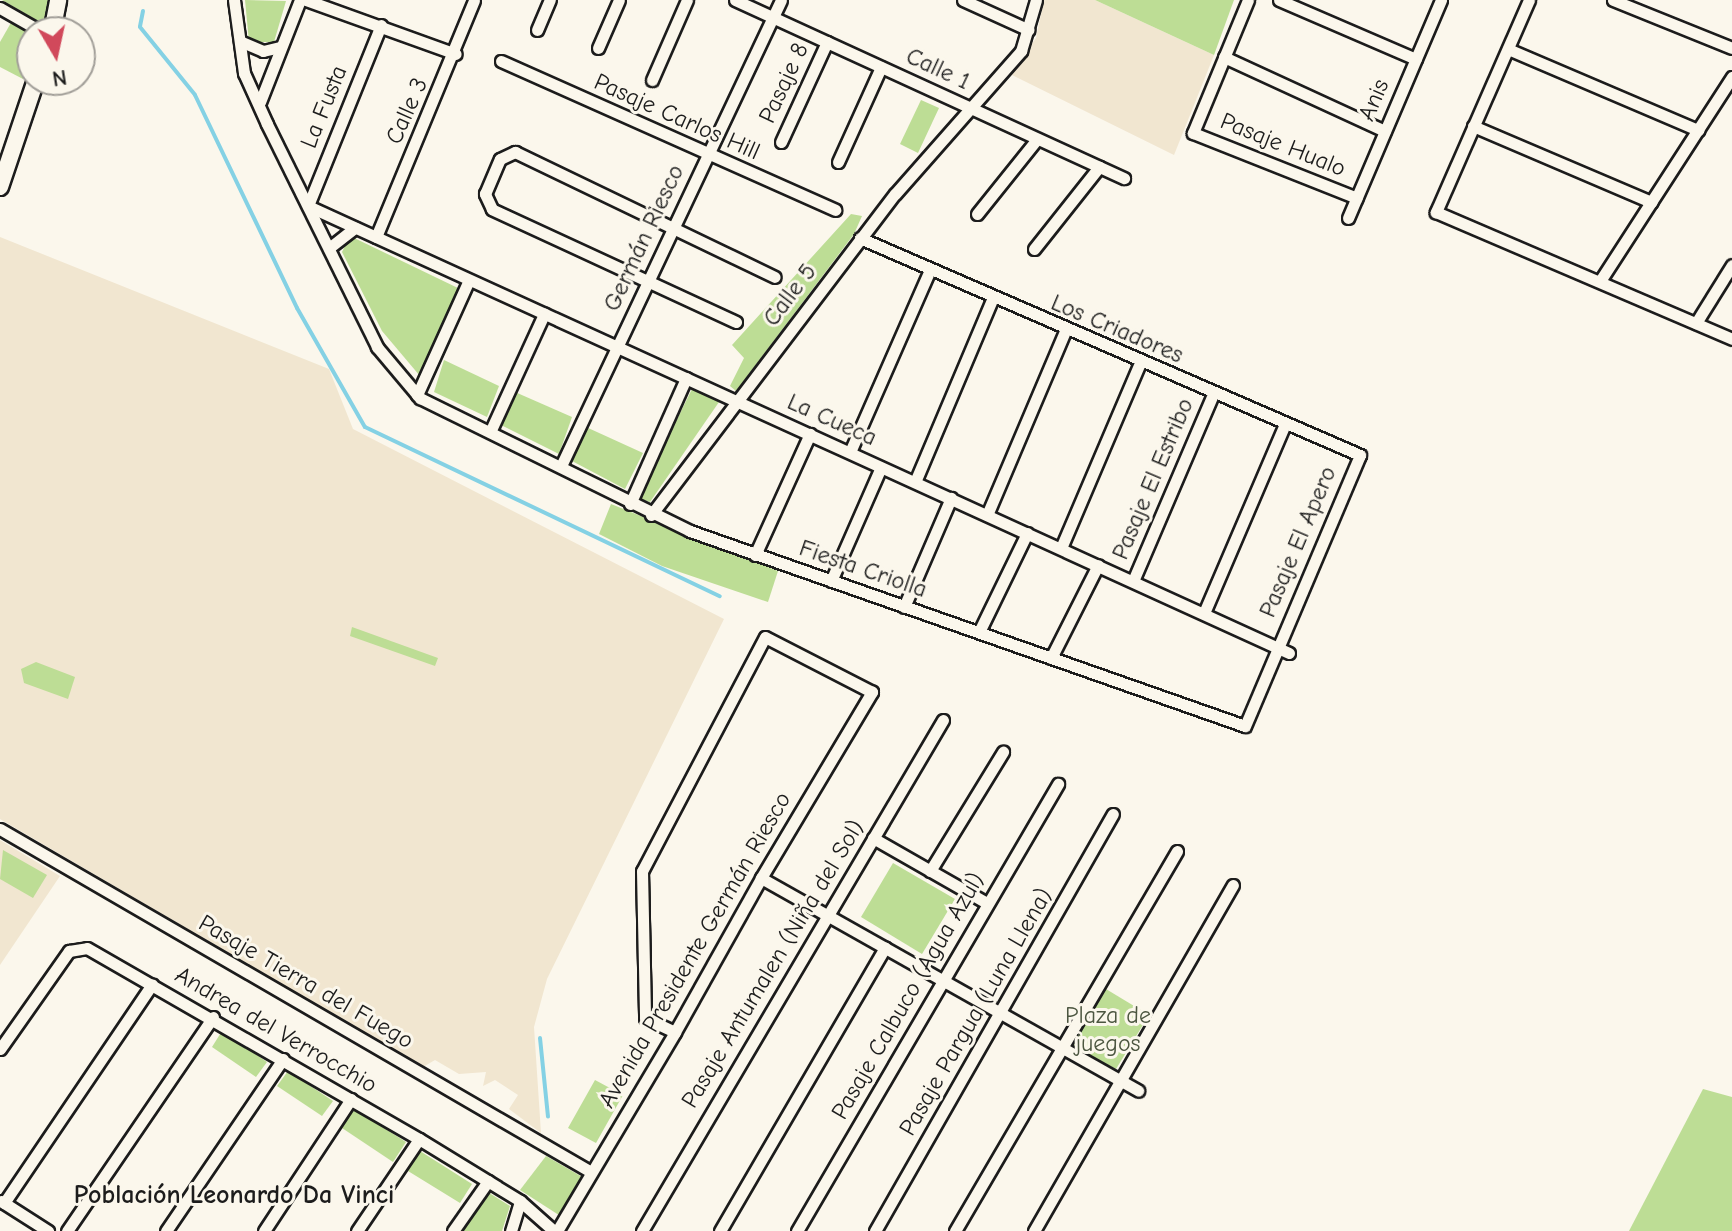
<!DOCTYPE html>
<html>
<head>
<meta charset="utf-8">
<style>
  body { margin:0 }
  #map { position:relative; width:1732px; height:1231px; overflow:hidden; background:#fbf7ec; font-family:"Comic Neue",sans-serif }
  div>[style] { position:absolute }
  .built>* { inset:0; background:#f1e6d0 }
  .green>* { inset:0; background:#bddd95 }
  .stream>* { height:4px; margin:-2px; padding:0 2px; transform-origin:2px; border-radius:2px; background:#84d1e4 }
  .roads { filter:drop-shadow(2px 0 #1c1c1c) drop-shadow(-2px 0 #1c1c1c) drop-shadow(0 2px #1c1c1c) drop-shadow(0 -2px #1c1c1c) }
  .minor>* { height:11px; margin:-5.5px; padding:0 5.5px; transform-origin:5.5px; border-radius:5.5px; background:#fbf7ec }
  .secondary>* { height:16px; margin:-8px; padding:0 8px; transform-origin:8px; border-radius:8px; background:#fbf7ec }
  span { translate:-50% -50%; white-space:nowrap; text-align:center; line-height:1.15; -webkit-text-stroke:6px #fbf7ec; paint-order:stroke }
  .street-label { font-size:24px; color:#1c1c1c }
  .park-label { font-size:24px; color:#4c5640 }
  .neighbourhood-label { font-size:26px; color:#1c1c1c; font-weight:700 }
  .north { position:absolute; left:16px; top:16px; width:80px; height:80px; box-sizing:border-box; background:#fbf7ec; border:2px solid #a29f99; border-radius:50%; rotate:171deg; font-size:22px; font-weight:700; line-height:32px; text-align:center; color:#1c1c1c }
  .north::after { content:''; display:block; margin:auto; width:28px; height:36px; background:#d1495b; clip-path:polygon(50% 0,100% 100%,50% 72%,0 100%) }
</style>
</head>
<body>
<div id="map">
  <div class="built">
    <i style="clip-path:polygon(1044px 0,1095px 0,1214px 55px,1174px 155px,1010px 74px,1036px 38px)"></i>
    <i style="clip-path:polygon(0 237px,329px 369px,353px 429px,724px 619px,547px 979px,534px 1027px,541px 1133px,509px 1109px,518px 1095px,495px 1080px,483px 1086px,486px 1072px,459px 1074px,435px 1060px,423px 1067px,0 819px)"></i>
    <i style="clip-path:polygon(0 840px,60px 876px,0 965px)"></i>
  </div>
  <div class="green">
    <i style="clip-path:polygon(2px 0,48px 0,43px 24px)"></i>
    <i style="clip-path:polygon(245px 0,286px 1px,274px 42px,249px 42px)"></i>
    <i style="clip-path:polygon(1095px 0,1234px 0,1214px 55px)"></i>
    <i style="clip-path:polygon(12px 21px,32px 34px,23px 79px,0 67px,0 42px)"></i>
    <i style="clip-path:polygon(921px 100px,939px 108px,918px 153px,900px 144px)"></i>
    <i style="clip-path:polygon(851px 214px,862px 216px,854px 234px,736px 391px,730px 386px,744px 358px,732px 345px)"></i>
    <i style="clip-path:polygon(350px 236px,460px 289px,420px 376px,382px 331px,342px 252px)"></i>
    <i style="clip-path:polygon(444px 360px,499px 386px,487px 417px,434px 392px)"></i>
    <i style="clip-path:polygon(692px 389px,719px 402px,650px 502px,638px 498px)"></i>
    <i style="clip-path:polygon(515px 392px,572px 417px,559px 454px,501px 425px)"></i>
    <i style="clip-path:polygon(586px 427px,643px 453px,625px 489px,572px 461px)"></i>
    <i style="clip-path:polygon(611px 504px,778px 571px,768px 602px,662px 566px,599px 534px)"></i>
    <i style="clip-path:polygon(352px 627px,438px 658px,435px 666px,350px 636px)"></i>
    <i style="clip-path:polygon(36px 662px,75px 677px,68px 699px,24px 683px,21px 669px)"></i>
    <i style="clip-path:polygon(3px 850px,47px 875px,33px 898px,0 879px)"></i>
    <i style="clip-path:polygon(893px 863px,955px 899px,922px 954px,861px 917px)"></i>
    <i style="clip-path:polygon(1101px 986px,1149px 1015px,1116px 1069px,1066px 1044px)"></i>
    <i style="clip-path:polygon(222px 1031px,267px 1062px,256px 1077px,212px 1047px)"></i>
    <i style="clip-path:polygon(288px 1071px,333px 1101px,322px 1116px,277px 1086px)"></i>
    <i style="clip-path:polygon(595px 1080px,623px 1095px,596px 1143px,568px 1128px)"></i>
    <i style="clip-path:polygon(1703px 1089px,1732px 1097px,1732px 1231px,1629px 1231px)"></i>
    <i style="clip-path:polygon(354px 1109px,406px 1142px,393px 1162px,342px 1128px)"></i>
    <i style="clip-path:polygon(420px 1151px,472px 1184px,460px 1203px,408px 1171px)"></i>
    <i style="clip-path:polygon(546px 1156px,584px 1178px,565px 1219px,520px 1190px)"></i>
    <i style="clip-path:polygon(486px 1191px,510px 1206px,502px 1231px,457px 1231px)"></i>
  </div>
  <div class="stream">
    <i style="left:143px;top:11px;width:16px;rotate:101deg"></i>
    <i style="left:140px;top:27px;width:87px;rotate:51deg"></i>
    <i style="left:195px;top:95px;width:236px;rotate:64.4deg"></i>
    <i style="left:297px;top:308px;width:137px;rotate:60.3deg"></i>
    <i style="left:365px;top:427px;width:393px;rotate:25.5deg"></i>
    <i style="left:540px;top:1038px;width:79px;rotate:84.2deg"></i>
  </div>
  <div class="roads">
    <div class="minor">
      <i style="left:234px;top:0;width:74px;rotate:82.2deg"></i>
      <i style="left:244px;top:73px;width:56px;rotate:65.7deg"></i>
      <i style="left:267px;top:124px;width:249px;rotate:63.7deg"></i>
      <i style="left:377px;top:347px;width:67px;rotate:49.9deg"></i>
      <i style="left:420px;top:398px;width:301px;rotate:26.2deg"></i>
      <i style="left:690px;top:531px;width:588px;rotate:19.36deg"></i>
      <i style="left:1245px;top:726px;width:294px;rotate:-67deg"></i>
      <i style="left:1360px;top:455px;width:545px;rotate:-156.54deg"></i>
      <i style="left:306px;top:0;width:159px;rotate:19.8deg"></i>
      <i style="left:735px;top:0;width:428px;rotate:24.6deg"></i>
      <i style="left:963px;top:0;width:72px;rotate:24.4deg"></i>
      <i style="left:1248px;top:0;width:144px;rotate:112.5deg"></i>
      <i style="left:1193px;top:133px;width:176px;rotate:21.6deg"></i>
      <i style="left:1279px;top:0;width:149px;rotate:23.3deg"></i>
      <i style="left:1529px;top:0;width:232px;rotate:113.7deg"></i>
      <i style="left:1436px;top:212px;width:322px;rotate:23.2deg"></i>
      <i style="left:1613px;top:0;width:128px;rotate:22deg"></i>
      <i style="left:0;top:8px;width:48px;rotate:29.7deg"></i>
      <i style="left:381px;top:25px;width:195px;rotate:112deg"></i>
      <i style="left:308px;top:206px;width:1078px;rotate:24.5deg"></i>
      <i style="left:537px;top:30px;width:33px;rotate:-67deg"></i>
      <i style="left:242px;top:42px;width:23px;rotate:23deg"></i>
      <i style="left:263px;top:51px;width:18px;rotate:-13deg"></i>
      <i style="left:598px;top:48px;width:52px;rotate:-66.4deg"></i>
      <i style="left:1508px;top:49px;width:207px;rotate:23.1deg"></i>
      <i style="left:1224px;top:57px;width:177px;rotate:24.7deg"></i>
      <i style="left:501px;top:61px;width:366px;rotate:24deg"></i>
      <i style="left:652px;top:80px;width:87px;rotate:-66.4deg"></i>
      <i style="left:260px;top:102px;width:110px;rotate:-68.6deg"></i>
      <i style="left:1473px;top:126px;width:194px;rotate:23.1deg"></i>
      <i style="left:781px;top:142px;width:110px;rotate:-65.3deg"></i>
      <i style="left:838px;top:162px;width:104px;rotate:-65.6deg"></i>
      <i style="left:977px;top:214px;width:96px;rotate:-51.3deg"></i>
      <i style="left:1348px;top:218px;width:237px;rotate:-66.9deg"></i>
      <i style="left:376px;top:237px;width:256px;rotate:-67.5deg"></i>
      <i style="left:329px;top:248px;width:33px;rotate:-38deg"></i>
      <i style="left:1034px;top:249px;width:105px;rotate:-51.6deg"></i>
      <i style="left:1600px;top:281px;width:243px;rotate:-57.1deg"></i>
      <i style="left:736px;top:322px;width:269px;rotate:-155.2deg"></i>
      <i style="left:492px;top:209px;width:17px;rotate:-115deg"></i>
      <i style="left:485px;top:194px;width:38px;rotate:-67deg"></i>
      <i style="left:500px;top:159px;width:17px;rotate:-25deg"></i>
      <i style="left:515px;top:152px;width:288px;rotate:25.7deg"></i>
      <i style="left:1696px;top:323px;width:68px;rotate:-58.2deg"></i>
      <i style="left:417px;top:395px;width:126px;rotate:-65.7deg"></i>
      <i style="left:491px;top:430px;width:128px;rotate:-65.4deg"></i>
      <i style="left:850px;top:452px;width:194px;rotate:-66.3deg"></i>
      <i style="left:561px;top:466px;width:515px;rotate:-64.73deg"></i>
      <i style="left:915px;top:482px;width:198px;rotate:-67.1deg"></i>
      <i style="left:630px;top:504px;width:138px;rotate:-66deg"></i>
      <i style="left:651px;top:515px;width:403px;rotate:-52.8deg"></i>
      <i style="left:895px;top:194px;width:191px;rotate:-48.6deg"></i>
      <i style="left:1021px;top:51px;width:53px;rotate:-73.6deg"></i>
      <i style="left:987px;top:515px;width:200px;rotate:-67deg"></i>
      <i style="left:1061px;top:548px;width:201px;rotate:-66.9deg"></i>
      <i style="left:755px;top:555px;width:133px;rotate:-65.6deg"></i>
      <i style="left:831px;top:581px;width:124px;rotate:-66.3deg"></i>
      <i style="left:1133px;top:581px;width:203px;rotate:-66.8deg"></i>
      <i style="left:904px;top:607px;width:119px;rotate:-66.7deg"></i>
      <i style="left:1204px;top:613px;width:206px;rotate:-66.8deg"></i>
      <i style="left:979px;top:632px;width:110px;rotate:-64.1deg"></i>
      <i style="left:1051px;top:658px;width:104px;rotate:-63.2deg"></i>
      <i style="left:0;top:829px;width:683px;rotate:30.13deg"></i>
      <i style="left:873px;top:838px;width:131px;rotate:29.7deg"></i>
      <i style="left:930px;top:871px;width:140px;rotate:-58.5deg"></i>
      <i style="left:761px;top:878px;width:433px;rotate:29.4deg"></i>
      <i style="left:0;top:1049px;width:120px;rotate:-54.9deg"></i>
      <i style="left:69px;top:951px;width:18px;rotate:-9deg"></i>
      <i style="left:87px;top:948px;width:383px;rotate:29.9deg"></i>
      <i style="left:419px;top:1139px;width:119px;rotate:31.5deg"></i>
      <i style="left:520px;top:1201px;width:45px;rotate:41.4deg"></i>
      <i style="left:1px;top:1201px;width:56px;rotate:32.6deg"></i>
      <i style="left:4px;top:1203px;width:264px;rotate:-55.9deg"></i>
      <i style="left:67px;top:1231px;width:259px;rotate:-55.7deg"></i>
      <i style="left:166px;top:1231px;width:208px;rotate:-55.8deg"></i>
      <i style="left:264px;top:1231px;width:158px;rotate:-56.6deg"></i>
      <i style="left:357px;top:1231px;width:111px;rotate:-56deg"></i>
      <i style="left:453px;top:1231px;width:61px;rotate:-55deg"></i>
      <i style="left:511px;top:1231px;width:31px;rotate:-73deg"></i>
      <i style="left:557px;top:1231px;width:231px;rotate:-59.3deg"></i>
      <i style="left:675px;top:1032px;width:176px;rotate:-60.8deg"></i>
      <i style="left:761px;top:878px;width:217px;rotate:-59.2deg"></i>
      <i style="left:872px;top:692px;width:120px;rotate:-152.8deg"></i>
      <i style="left:765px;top:637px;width:264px;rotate:117.7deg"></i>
      <i style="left:642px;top:871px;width:147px;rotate:88.8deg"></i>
      <i style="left:645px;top:1018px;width:33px;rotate:25deg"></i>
      <i style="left:642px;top:1231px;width:593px;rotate:-59.5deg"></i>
      <i style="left:720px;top:1231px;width:328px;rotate:-59.8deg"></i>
      <i style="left:797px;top:1231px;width:518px;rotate:-59.72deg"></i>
      <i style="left:875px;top:1231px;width:480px;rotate:-60.3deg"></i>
      <i style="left:955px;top:1231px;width:440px;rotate:-59.7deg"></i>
      <i style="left:1034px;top:1231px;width:399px;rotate:-60.1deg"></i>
    </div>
    <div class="secondary">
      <i style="left:52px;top:32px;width:33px;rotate:-79deg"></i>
      <i style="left:0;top:187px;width:113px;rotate:-71.4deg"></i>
    </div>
  </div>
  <div class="street-label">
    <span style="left:938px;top:69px;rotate:25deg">Calle 1</span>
    <span style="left:784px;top:83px;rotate:-65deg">Pasaje 8</span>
    <span style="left:1374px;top:100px;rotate:-67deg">Anis</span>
    <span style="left:324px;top:107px;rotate:-68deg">La Fusta</span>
    <span style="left:407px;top:111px;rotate:-66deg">Calle 3</span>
    <span style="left:677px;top:117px;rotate:24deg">Pasaje Carlos Hill</span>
    <span style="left:1283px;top:145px;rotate:22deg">Pasaje Hualo</span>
    <span style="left:644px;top:238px;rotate:-65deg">Germán Riesco</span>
    <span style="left:790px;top:295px;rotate:-53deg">Calle 5</span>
    <span style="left:1117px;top:329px;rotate:23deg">Los Criadores</span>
    <span style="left:832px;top:420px;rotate:24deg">La Cueca</span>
    <span style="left:1153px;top:479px;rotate:-67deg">Pasaje El Estribo</span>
    <span style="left:1298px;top:542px;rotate:-67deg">Pasaje El Apero</span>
    <span style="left:863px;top:569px;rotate:19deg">Fiesta Criolla</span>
    <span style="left:695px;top:950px;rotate:-60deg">Avenida Presidente Germán Riesco</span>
    <span style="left:773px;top:964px;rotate:-59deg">Pasaje Antumalen (Niña del Sol)</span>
    <span style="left:306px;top:982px;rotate:30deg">Pasaje Tierra del Fuego</span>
    <span style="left:908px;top:996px;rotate:-60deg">Pasaje Calbuco (Agua Azul)</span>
    <span style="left:976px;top:1012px;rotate:-60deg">Pasaje Pargua (Luna Llena)</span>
    <span style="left:276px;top:1030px;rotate:30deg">Andrea del Verrocchio</span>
  </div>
  <div class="park-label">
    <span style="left:1108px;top:1030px">Plaza de<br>juegos</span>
  </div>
  <div class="neighbourhood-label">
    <span style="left:234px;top:1196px">Población Leonardo Da Vinci</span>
  </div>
  <div class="north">N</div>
</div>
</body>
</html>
